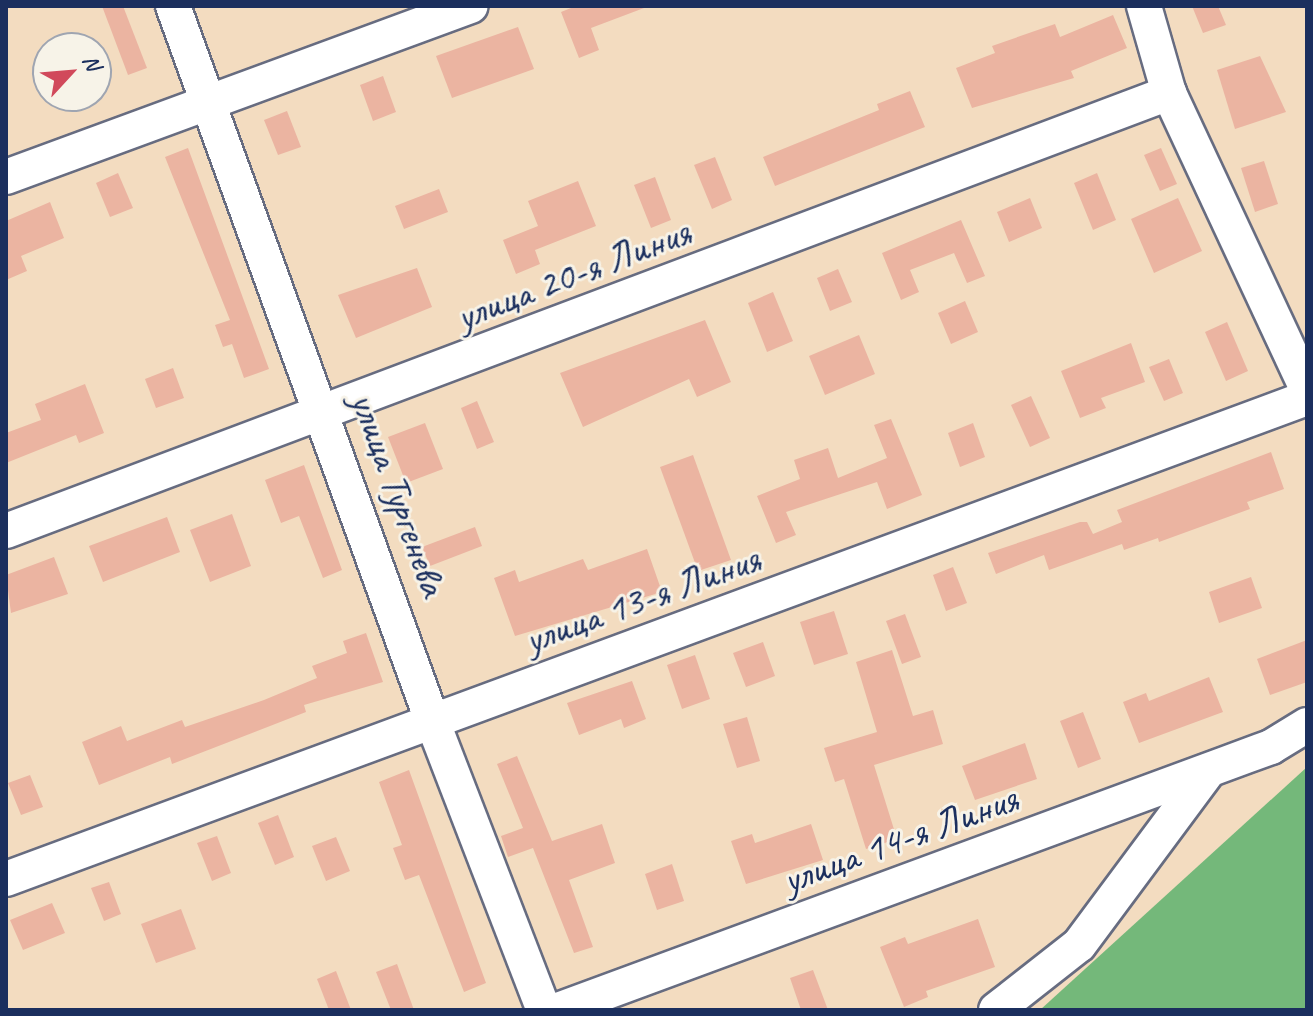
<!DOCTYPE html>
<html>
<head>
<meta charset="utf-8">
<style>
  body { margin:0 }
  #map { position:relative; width:1313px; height:1016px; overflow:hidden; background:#f3dcc0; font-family:Caveat,sans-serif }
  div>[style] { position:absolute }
  .forest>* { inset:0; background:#74b87a }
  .building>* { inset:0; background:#ebb4a1 }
  .roads { filter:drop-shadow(2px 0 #676c80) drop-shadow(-2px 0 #676c80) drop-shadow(0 2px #676c80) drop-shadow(0 -2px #676c80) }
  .minor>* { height:34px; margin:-17px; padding:0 17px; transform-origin:17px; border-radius:17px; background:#fff }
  span { translate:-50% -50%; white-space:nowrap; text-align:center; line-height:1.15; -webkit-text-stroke:6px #f7f3e8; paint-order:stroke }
  .street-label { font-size:40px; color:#1b2f5e }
  .frame { position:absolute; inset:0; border:8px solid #1b2f5e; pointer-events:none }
  .north { position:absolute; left:32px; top:32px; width:80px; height:80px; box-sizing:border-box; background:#f7f3e8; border:2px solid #9fa5b1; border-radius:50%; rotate:64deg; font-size:22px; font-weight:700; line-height:32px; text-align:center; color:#1b2f5e }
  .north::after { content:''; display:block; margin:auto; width:28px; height:36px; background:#d1495b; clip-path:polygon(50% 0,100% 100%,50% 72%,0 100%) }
</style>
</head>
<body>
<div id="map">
  <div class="forest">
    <i style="clip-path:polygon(1307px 767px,1307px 1010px,1040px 1010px)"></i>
  </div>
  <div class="building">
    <i style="clip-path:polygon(102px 6px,123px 6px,147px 68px,128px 75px)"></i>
    <i style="clip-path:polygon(576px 6px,644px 6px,644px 8px,591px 28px,599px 50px,579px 58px,561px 12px)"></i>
    <i style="clip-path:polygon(1192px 6px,1218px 6px,1226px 25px,1203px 33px)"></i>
    <i style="clip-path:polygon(1113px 15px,1127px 48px,1071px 71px,1074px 78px,972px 108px,956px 68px,995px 53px,992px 46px,1055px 24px,1060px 37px)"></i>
    <i style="clip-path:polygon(518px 27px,534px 69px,452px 98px,436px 56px)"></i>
    <i style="clip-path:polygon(1260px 56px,1286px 112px,1235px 129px,1217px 70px)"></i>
    <i style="clip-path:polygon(383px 76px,396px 112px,373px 121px,360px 85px)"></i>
    <i style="clip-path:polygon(910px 91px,925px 127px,775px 186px,763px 157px,879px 110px,877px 104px)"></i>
    <i style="clip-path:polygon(287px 111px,301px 147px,278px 155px,264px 120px)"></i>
    <i style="clip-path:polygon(188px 148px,269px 369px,244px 378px,232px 344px,223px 347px,215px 325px,230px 320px,165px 157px)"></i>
    <i style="clip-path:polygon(1161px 148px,1177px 184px,1160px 191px,1144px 155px)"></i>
    <i style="clip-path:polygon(715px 157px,732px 200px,712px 209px,694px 165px)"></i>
    <i style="clip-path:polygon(1264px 161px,1278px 204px,1255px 212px,1241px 168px)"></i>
    <i style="clip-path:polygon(118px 173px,133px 208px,110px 217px,96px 183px)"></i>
    <i style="clip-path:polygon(1097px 173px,1116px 220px,1093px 230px,1074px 183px)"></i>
    <i style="clip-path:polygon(655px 177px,671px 220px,651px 228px,634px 185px)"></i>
    <i style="clip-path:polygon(578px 181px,596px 226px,535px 250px,540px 264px,516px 274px,503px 240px,538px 226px,528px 201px)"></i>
    <i style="clip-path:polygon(439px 189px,448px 212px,404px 229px,395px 206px)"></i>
    <i style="clip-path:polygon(1030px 198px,1042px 228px,1009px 242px,997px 212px)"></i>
    <i style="clip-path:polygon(1178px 198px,1202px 251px,1154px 273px,1131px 219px)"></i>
    <i style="clip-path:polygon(50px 202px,64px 238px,21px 256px,27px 271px,6px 280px,6px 221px)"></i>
    <i style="clip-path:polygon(961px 220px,985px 276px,967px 283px,954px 253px,910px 270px,919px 292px,901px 300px,882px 253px)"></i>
    <i style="clip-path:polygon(417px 268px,432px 307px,356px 338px,338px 295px)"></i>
    <i style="clip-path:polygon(838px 269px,852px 302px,830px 311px,817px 278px)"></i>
    <i style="clip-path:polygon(773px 292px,793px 341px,767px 352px,748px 303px)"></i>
    <i style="clip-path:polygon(965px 301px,978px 332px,951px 344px,938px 313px)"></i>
    <i style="clip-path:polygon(705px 320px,731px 382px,697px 397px,689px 379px,583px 427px,560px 373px)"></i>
    <i style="clip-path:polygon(1227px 322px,1248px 371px,1226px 381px,1205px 332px)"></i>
    <i style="clip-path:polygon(859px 335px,875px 374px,825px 395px,809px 356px)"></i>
    <i style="clip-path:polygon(1131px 343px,1145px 382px,1101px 398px,1106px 408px,1080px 418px,1061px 371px)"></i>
    <i style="clip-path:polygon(1169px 359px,1183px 393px,1164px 401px,1149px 367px)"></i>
    <i style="clip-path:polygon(173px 368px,184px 398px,156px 408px,145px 379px)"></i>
    <i style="clip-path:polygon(85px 384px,104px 433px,79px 443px,76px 435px,6px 463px,6px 433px,41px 420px,35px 404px)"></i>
    <i style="clip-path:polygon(1031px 396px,1050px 438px,1030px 447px,1011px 405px)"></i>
    <i style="clip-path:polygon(477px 401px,494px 442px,477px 449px,461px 408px)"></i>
    <i style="clip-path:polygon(891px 419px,922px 495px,887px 509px,877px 482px,786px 512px,796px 535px,776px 543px,757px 496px,800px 479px,794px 460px,828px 448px,838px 478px,887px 458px,874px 425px)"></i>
    <i style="clip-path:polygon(425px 423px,443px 469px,406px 483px,388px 437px)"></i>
    <i style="clip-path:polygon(973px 423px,985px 457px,960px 467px,948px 433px)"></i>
    <i style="clip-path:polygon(1271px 452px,1284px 489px,1247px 502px,1250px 509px,1214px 522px,1159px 542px,1158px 538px,1124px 550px,1122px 544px,1049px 570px,1044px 555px,996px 574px,988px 553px,1080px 522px,1087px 522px,1093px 534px,1122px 522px,1117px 510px)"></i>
    <i style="clip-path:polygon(693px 455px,731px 560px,698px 571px,660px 467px)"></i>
    <i style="clip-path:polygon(304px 465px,342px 570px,323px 578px,299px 516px,281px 523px,265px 480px)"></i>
    <i style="clip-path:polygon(232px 514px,251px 566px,210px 582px,190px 530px)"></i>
    <i style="clip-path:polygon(167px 517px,180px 552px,103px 582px,89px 546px)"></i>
    <i style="clip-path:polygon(475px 527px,482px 546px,430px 566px,422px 547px)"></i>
    <i style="clip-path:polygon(647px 549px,662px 592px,515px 636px,494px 578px,515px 570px,519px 582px,583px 559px,588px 570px)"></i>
    <i style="clip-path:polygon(54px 557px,68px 594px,11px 613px,6px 575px)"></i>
    <i style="clip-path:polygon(953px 567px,967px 603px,946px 611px,933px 575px)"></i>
    <i style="clip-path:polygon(1251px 577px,1262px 608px,1219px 623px,1209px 592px)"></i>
    <i style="clip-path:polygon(834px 611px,848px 654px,814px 665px,800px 622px)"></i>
    <i style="clip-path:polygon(905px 614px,921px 657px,902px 664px,886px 621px)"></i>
    <i style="clip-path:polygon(366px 633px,383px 682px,304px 705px,306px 712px,172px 764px,170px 757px,99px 785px,82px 742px,121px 726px,127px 741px,182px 720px,185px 727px,264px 700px,317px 678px,312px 666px,347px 653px,343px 641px)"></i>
    <i style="clip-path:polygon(1307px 640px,1307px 682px,1270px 695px,1257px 659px)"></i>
    <i style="clip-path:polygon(763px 642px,775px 676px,746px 687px,733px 653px)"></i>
    <i style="clip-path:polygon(892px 650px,913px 716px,933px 710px,943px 744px,874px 765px,897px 839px,866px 849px,844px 779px,835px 782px,824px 748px,877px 732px,856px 662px)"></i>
    <i style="clip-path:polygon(695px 655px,710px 699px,682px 709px,667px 665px)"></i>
    <i style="clip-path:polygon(1209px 677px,1223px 712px,1139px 743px,1123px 702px,1146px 693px,1149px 701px)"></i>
    <i style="clip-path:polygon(632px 681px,646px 719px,624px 728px,621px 719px,579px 735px,567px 703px)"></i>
    <i style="clip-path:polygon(1083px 712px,1101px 759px,1078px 768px,1060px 721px)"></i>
    <i style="clip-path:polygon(747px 717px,760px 761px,737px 768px,723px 724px)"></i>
    <i style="clip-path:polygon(1025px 743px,1037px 779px,975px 800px,962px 766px)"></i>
    <i style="clip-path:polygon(517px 756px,552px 841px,602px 824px,615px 863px,569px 880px,593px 947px,574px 953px,533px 848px,508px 857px,501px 836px,523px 828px,497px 764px)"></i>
    <i style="clip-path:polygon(409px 770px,486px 983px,464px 992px,419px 875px,405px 880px,393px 848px,402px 845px,379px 782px)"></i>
    <i style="clip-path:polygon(30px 775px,43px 807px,21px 815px,8px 783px)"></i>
    <i style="clip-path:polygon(278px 815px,294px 857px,275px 865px,258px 823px)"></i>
    <i style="clip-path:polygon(811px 824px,823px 860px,746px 884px,731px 841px,752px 834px,755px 843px)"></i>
    <i style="clip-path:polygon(217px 836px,231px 873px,212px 881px,197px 843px)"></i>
    <i style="clip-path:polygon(336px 837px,350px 871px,326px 881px,312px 846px)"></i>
    <i style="clip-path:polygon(672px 864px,684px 901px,657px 910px,645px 874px)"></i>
    <i style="clip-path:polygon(109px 882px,121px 914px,104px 921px,91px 888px)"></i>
    <i style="clip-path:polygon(52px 903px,65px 933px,23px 950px,10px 920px)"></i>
    <i style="clip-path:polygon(181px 909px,196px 949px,156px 963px,141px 924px)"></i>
    <i style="clip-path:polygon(978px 919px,995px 967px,926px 991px,928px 997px,904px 1007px,880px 947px,905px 937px,908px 944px)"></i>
    <i style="clip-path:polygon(397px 964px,414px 1010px,391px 1010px,376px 972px)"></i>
    <i style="clip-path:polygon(813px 970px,828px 1010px,801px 1010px,790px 978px)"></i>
    <i style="clip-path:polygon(336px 971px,351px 1010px,329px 1010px,317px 979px)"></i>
  </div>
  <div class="roads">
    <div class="minor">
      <i style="left:173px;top:6px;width:763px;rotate:70.07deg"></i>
      <i style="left:433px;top:723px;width:308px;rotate:68.9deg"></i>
      <i style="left:1144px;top:6px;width:91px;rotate:74deg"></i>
      <i style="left:1169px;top:93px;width:327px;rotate:65deg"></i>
      <i style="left:6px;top:177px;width:495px;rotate:-20.2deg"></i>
      <i style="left:6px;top:531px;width:1243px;rotate:-20.64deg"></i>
      <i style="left:6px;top:879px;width:1387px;rotate:-20.29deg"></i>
      <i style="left:558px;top:1010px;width:760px;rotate:-20.25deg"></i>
      <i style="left:1271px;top:747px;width:42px;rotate:-31.4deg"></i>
      <i style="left:996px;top:1010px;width:105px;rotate:-38.1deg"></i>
      <i style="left:1079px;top:945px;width:217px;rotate:-53.4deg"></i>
    </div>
  </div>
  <div class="street-label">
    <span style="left:573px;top:274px;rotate:-21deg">улица 20-я Линия</span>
    <span style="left:399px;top:494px;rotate:70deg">улица Тургенева</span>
    <span style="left:642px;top:599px;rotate:-20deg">улица 13-я Линия</span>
    <span style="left:900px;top:839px;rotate:-20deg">улица 14-я Линия</span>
  </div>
  <div class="frame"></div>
  <div class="north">N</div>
</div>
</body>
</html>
